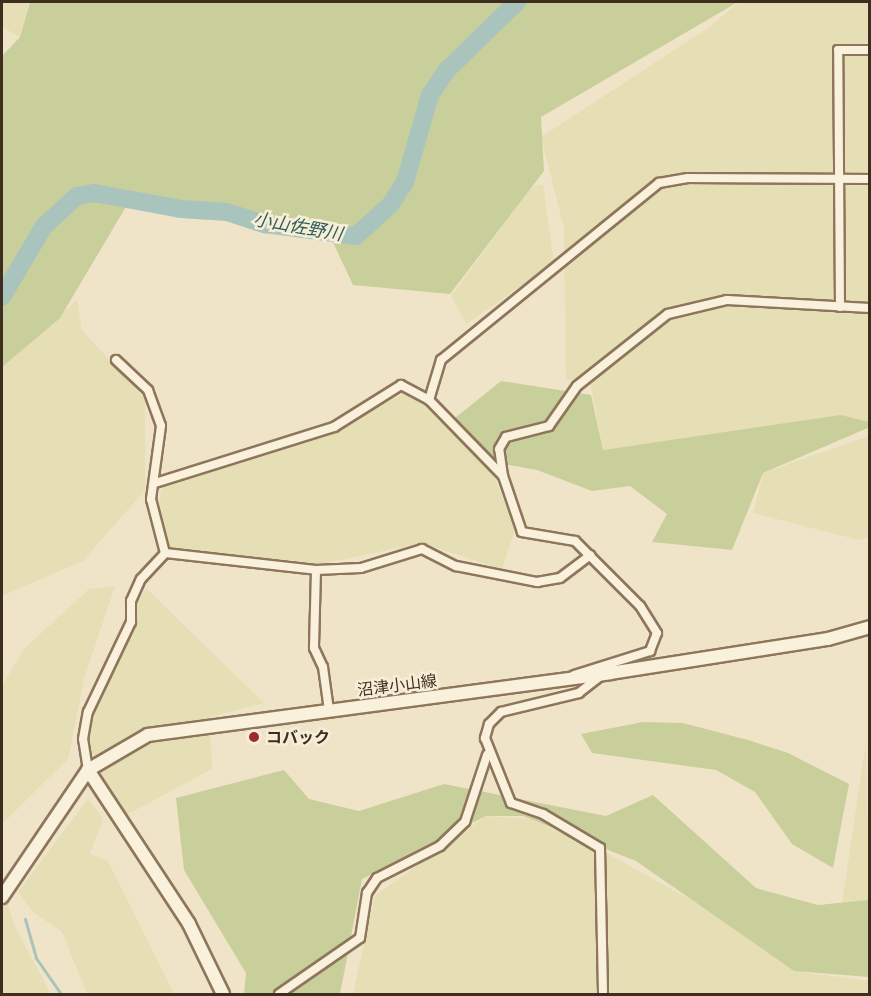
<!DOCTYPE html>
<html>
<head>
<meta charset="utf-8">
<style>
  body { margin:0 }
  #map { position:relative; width:871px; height:996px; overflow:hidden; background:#f0e4c8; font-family:"IBM Plex Serif","Noto Sans JP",serif }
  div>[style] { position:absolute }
  .farmland>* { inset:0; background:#e6deb5 }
  .green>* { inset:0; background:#c9cf9b }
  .stream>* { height:3px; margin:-1.5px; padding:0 1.5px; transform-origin:1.5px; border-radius:1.5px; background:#a9c4bc }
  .river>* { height:18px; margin:-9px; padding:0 9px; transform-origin:9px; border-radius:9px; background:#a9c4bc }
  .roads { filter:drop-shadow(2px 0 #8d765c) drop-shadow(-2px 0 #8d765c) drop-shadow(0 2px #8d765c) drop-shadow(0 -2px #8d765c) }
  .street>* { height:8px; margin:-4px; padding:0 4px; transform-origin:4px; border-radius:4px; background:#faf1dc }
  .secondary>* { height:12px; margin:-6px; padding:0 6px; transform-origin:6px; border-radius:6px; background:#faf1dc }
  .dots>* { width:16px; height:16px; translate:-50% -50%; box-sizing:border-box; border:3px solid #f7eed8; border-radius:50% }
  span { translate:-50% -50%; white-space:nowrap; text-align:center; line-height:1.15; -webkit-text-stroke:5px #f7eed8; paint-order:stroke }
  .street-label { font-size:16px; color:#3d2e20 }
  .poi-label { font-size:16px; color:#3d2e20; font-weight:700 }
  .left { translate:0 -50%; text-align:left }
  .water-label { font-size:18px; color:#2f5d5a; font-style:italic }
  .frame { position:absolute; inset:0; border:3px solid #3d2e20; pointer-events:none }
</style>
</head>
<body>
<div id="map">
  <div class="farmland">
    <i style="clip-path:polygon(2px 2px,29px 2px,20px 37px,2px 27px)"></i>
    <i style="clip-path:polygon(739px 2px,869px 2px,869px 426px,841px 416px,603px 450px,589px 376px,566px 380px,564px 228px,541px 137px,708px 28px)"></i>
    <i style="clip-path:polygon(543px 184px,554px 263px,466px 324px,451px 296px,531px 187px)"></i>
    <i style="clip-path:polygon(77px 300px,82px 330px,145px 399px,145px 490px,83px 561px,2px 596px,2px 366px)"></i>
    <i style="clip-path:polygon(409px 391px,493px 474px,515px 529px,502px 569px,421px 543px,316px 565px,164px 549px,159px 500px,163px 486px,323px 435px)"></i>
    <i style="clip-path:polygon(869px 436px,869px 537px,859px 540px,753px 513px,763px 473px)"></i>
    <i style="clip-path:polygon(115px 586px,84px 679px,68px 759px,2px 824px,2px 685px,25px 648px,89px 589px)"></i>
    <i style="clip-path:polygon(146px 588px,264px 703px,210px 717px,212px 769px,126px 815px,83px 752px,106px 660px)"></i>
    <i style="clip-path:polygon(866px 742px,869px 900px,842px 903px)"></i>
    <i style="clip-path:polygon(88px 799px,103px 819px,90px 854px,108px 861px,174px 994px,87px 994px,62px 932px,33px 912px,18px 892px)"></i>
    <i style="clip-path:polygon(486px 816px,530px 819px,610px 855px,698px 904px,794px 971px,870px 981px,869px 994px,353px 994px,375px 896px)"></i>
    <i style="clip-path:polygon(7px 901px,15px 927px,51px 994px,2px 994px,2px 906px)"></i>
  </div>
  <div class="green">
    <i style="clip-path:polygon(30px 2px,738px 2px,541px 117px,544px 171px,450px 294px,353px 285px,322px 219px,241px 216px,130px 200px,60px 318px,2px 367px,2px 56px,20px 37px)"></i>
    <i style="clip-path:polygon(501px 381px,591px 395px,603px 450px,841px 415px,869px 422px,870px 427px,763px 473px,732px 550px,652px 542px,667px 514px,630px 486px,592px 491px,537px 470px,487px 461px,455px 418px)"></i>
    <i style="clip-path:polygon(643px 722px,683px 723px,748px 740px,788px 753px,849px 784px,833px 868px,792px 844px,755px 792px,716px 770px,592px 753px,581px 734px)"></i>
    <i style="clip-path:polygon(284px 770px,309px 799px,359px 811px,444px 784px,606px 816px,653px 795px,756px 888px,818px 905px,869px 900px,869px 977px,794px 971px,636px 861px,523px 816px,486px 816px,362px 879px,340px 994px,244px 994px,246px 973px,184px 870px,176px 798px)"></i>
  </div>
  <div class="stream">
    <i style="left:25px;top:919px;width:41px;rotate:74.2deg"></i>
    <i style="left:36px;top:958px;width:44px;rotate:55.2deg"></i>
  </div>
  <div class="river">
    <i style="left:2px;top:297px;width:82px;rotate:-59.4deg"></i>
    <i style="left:44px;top:226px;width:45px;rotate:-42.3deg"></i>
    <i style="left:77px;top:196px;width:17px;rotate:-10deg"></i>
    <i style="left:94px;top:193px;width:88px;rotate:10.4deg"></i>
    <i style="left:181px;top:209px;width:46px;rotate:3.7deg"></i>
    <i style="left:227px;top:212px;width:40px;rotate:18deg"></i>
    <i style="left:265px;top:224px;width:92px;rotate:7.5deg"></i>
    <i style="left:356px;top:236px;width:47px;rotate:-42.4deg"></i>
    <i style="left:391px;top:204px;width:26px;rotate:-58deg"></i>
    <i style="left:405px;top:182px;width:91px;rotate:-74deg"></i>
    <i style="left:430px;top:95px;width:30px;rotate:-56deg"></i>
    <i style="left:447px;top:70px;width:98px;rotate:-44.2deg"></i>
  </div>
  <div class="roads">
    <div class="street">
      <i style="left:840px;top:307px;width:257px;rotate:-90.4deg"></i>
      <i style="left:838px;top:50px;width:32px"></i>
      <i style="left:116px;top:360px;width:44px;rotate:43.2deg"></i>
      <i style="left:148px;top:390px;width:38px;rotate:70deg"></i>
      <i style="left:161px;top:426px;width:74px;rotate:97.8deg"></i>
      <i style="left:151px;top:499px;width:56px;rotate:75.5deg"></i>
      <i style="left:165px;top:553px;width:152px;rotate:6.4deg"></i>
      <i style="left:316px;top:570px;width:78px;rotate:91.5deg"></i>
      <i style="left:314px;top:648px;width:21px;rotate:65deg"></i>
      <i style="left:323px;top:667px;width:43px;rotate:82.1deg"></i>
      <i style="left:503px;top:476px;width:27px;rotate:-98deg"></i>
      <i style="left:499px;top:449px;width:14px;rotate:-60deg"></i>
      <i style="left:506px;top:437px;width:44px;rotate:-14.3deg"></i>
      <i style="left:549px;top:426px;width:49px;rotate:-55deg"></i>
      <i style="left:577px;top:386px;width:116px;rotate:-38.4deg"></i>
      <i style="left:668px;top:314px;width:61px;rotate:-13.3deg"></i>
      <i style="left:727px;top:300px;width:143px;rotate:3.2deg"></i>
      <i style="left:155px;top:483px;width:188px;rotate:-17.4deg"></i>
      <i style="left:334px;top:427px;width:79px;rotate:-32.1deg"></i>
      <i style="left:401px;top:385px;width:32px;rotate:28deg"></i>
      <i style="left:316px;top:570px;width:45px;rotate:-2.5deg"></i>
      <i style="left:361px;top:568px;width:64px;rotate:-17.3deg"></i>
      <i style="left:422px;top:549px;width:38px;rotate:27deg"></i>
      <i style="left:456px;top:566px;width:83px;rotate:11.2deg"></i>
      <i style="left:537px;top:582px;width:23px;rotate:-10deg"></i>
      <i style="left:560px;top:578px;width:38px;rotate:-37deg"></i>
      <i style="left:603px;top:674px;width:31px;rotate:142deg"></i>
      <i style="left:579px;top:693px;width:80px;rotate:166.3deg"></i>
      <i style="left:501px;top:712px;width:17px;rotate:135deg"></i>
      <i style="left:489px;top:724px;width:15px;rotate:106deg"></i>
      <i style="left:485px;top:738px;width:70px;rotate:68.2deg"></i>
      <i style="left:511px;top:803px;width:34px;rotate:19deg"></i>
      <i style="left:543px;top:814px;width:66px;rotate:30.8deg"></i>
      <i style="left:600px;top:848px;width:146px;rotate:88.8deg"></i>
      <i style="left:574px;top:675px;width:80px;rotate:-17.5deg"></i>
      <i style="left:650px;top:651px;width:19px;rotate:-69deg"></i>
      <i style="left:657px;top:633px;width:32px;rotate:-122deg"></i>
      <i style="left:640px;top:606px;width:92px;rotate:-135deg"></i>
      <i style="left:575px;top:541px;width:54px;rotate:-170.4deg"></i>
      <i style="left:522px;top:532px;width:59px;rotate:-108.7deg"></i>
      <i style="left:503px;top:476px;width:106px;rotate:-134.2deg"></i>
      <i style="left:429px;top:400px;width:42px;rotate:-73.3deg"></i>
      <i style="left:441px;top:360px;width:281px;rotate:-39.1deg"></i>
      <i style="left:659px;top:183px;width:29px;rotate:-10deg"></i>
      <i style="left:688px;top:178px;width:182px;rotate:0.3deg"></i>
      <i style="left:88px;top:770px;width:31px;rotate:-99deg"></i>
      <i style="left:83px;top:739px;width:27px;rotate:-80deg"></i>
      <i style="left:88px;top:712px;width:100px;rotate:-64.5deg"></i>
      <i style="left:131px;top:622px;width:21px;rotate:-90deg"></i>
      <i style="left:131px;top:601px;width:24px;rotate:-66deg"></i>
      <i style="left:141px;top:579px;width:35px;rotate:-47deg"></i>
      <i style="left:279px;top:994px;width:98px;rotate:-34.7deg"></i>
      <i style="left:360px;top:938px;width:46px;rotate:-81.2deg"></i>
      <i style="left:367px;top:893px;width:18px;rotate:-56deg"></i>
      <i style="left:377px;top:878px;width:71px;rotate:-26.9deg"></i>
      <i style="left:440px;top:846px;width:35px;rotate:-44deg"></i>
      <i style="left:465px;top:822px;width:71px;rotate:-71.8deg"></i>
    </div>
    <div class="secondary">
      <i style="left:88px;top:770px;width:184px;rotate:56.7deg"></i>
      <i style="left:189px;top:924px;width:78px;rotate:64.1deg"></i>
      <i style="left:2px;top:897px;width:153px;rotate:-55.9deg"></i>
      <i style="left:88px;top:770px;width:69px;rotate:-30.3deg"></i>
      <i style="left:148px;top:735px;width:466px;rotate:-7.6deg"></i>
      <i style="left:610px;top:673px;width:221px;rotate:-8.9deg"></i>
      <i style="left:828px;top:639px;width:44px;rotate:-15.9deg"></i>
    </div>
  </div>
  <div class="dots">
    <i style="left:254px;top:737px;background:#9e2a2b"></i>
  </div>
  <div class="street-label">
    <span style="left:397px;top:685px;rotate:-7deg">沼津小山線</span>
  </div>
  <div class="poi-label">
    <span class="left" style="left:266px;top:737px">コバック</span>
  </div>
  <div class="water-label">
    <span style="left:298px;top:227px;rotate:10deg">小山佐野川</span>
  </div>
  <div class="frame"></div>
</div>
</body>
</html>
